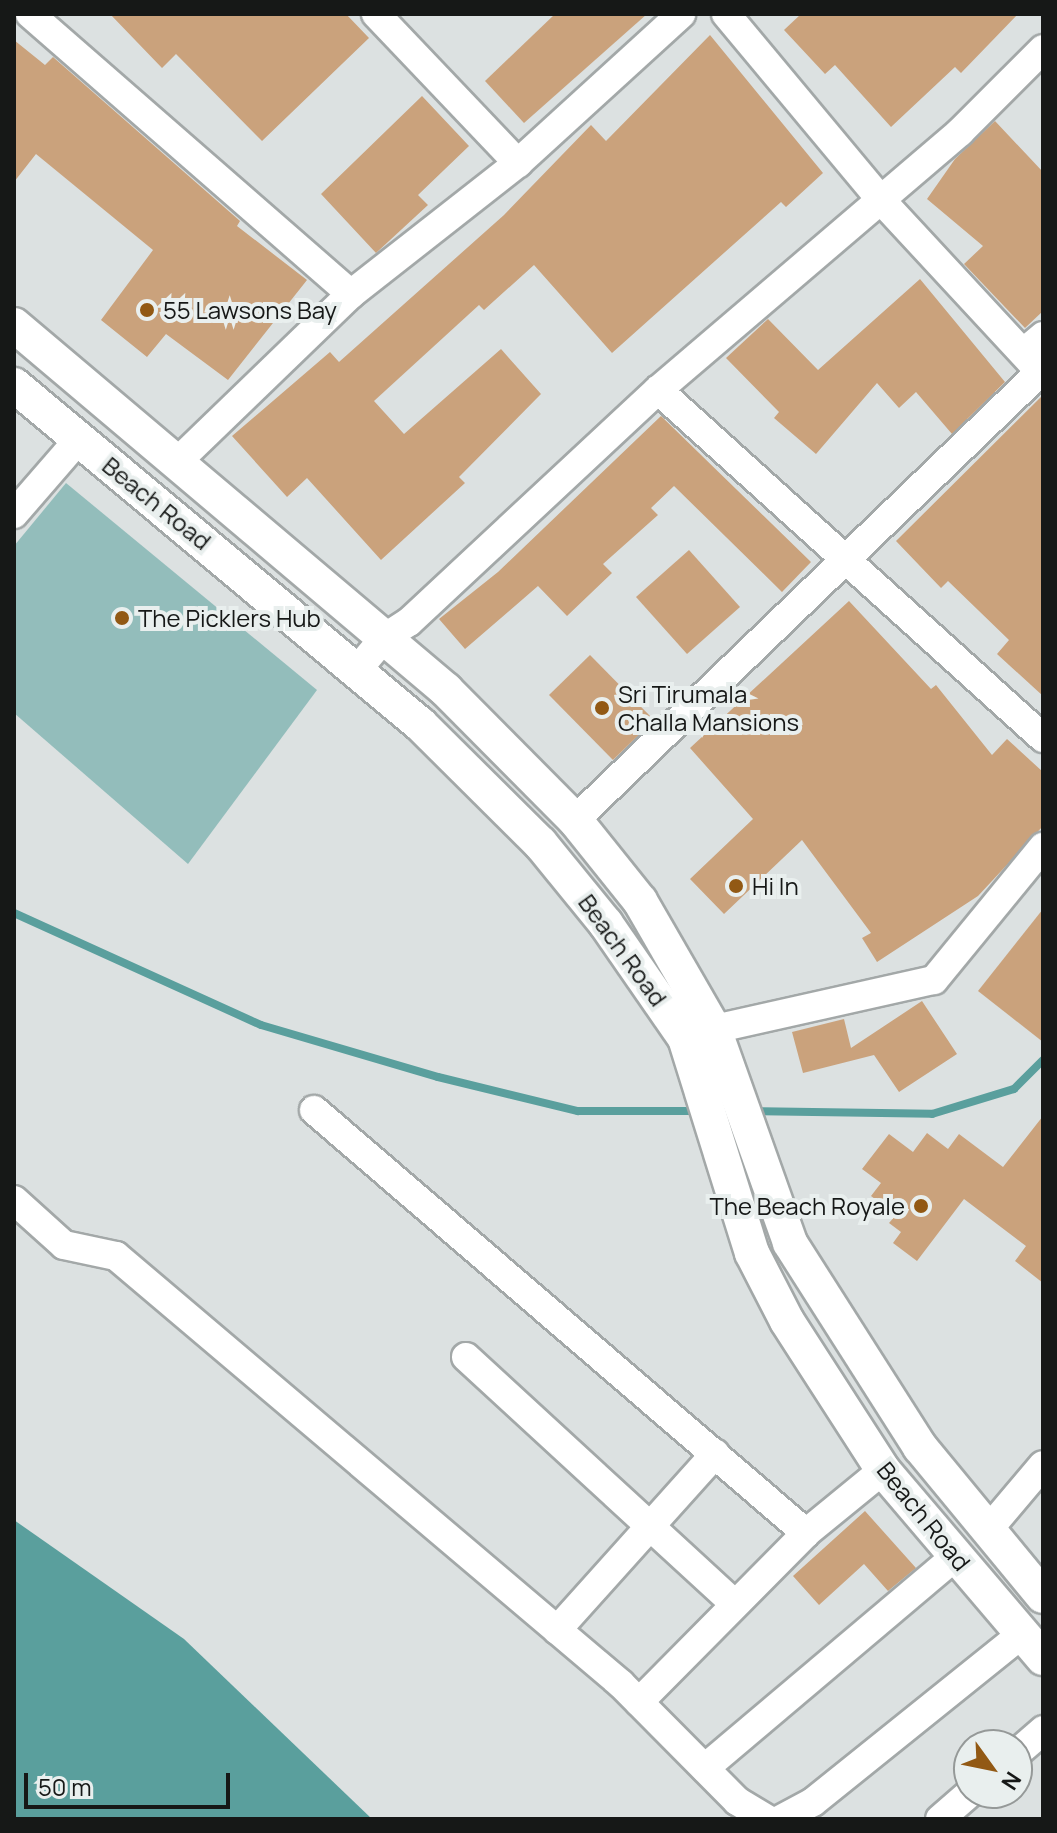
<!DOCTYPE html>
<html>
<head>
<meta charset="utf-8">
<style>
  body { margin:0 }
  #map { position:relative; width:1057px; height:1833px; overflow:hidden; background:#dce1e1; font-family:Manrope,sans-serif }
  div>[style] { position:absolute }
  .green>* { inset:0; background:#93bdbb }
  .water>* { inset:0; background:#5a9f9d }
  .stream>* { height:8px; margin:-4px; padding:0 4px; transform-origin:4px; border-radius:4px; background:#5a9f9d }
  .building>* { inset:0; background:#caa27c }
  .roads { filter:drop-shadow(2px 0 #a3a8a8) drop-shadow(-2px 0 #a3a8a8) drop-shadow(0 2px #a3a8a8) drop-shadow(0 -2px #a3a8a8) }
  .minor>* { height:28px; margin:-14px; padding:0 14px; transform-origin:14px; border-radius:14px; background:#fff }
  .major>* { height:34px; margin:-17px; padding:0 17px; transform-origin:17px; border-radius:17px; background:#fff }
  .dots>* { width:22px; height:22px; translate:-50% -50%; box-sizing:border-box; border:4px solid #e9efee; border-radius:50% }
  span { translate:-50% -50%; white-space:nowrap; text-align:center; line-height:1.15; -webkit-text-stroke:8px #e9efee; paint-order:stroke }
  .poi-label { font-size:24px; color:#161817 }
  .left { translate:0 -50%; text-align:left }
  .right { translate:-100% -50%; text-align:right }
  .street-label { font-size:24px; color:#161817 }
  .frame { position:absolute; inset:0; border:16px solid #161817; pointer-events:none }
  .north { position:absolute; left:953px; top:1729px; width:80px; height:80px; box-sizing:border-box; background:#e9efee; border:2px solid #959998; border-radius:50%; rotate:123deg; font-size:22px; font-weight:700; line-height:32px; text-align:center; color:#161817 }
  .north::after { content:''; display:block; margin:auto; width:28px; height:36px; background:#925914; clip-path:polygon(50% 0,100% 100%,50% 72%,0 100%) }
  .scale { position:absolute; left:24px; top:1773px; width:206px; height:36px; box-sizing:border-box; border:4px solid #161817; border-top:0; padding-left:10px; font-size:24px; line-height:28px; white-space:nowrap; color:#161817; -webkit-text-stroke:6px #e9efee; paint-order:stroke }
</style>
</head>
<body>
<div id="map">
  <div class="green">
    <i style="clip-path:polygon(66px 483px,317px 690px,188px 864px,14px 713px,14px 546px)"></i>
  </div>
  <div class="water">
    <i style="clip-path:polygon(14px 1520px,184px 1639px,372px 1819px,14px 1819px)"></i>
  </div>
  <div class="stream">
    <i style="left:14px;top:913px;width:271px;rotate:24.4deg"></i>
    <i style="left:261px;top:1025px;width:184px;rotate:16.4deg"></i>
    <i style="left:438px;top:1077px;width:144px;rotate:13.7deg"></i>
    <i style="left:578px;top:1111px;width:120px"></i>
    <i style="left:751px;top:1111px;width:181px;rotate:0.9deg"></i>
    <i style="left:932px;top:1114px;width:86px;rotate:-17deg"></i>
    <i style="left:1014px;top:1089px;width:41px;rotate:-45deg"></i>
  </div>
  <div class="building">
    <i style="clip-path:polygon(110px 14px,346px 14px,369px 38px,262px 141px,176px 54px,162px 68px)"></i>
    <i style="clip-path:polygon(555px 14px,647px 14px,524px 123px,485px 81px)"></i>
    <i style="clip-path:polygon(801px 14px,1018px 14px,961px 73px,955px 67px,891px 127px,835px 65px,825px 74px,784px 30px)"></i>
    <i style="clip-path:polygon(710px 35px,823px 173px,786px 207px,781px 202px,612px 353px,534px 265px,484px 310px,479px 305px,374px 401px,404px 434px,501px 349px,541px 394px,459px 477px,465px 483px,381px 560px,307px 478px,287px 497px,232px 436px,330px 352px,339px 362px,504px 215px,591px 125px,606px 141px)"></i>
    <i style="clip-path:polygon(14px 40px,45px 65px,53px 57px,240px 221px,237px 226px,307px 280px,228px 380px,166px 334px,147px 357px,101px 320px,153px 250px,36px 154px,14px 182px)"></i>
    <i style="clip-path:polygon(422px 96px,469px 146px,418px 195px,428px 205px,376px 253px,321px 194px)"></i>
    <i style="clip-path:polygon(995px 121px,1043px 172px,1043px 311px,1025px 328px,964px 264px,983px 246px,927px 199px,955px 159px)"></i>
    <i style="clip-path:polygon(920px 279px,1005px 382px,952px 434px,916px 392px,899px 408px,877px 383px,816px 454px,774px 418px,779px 412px,726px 358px,768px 319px,818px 370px)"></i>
    <i style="clip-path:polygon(1043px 395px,1043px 696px,997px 654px,1009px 640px,948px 581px,941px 588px,896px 541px)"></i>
    <i style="clip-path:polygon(661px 416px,811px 562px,782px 592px,674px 486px,651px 508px,658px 515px,603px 564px,612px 573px,567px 616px,538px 586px,465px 649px,439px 619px,498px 572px)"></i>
    <i style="clip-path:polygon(689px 550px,740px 607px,687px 654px,636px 597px)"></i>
    <i style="clip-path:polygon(849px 601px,931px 689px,936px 685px,992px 755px,1007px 739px,1043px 772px,1043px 826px,978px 896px,877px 962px,862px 938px,871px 933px,802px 840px,724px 914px,690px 879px,753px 819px,690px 748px)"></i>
    <i style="clip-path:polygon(590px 655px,654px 720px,613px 760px,549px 695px)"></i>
    <i style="clip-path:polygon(1043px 909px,1043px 1042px,978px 991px)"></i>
    <i style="clip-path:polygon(922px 1001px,957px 1054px,899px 1092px,874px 1055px,803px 1073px,792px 1032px,844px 1019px,851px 1048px)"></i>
    <i style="clip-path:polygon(1043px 1116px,1043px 1283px,1015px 1261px,1026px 1246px,964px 1199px,917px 1261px,893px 1243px,901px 1232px,889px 1223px,896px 1215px,871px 1196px,881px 1183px,862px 1169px,889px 1134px,913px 1152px,927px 1133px,948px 1149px,959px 1134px,1003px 1167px)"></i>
    <i style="clip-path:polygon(865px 1511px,916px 1568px,888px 1591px,864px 1564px,819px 1605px,793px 1576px)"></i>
  </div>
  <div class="roads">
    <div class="minor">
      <i style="left:30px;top:14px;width:426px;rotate:41.1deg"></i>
      <i style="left:376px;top:14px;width:206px;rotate:46.4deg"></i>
      <i style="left:726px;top:14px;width:241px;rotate:50.2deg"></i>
      <i style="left:880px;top:199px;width:240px;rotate:47.2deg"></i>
      <i style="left:1024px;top:352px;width:25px;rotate:-40deg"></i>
      <i style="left:658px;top:390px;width:519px;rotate:42.11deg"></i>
      <i style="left:177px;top:462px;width:242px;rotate:-44deg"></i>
      <i style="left:351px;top:294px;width:212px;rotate:-38.1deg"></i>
      <i style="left:518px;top:163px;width:221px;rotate:-42.4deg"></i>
      <i style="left:14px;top:514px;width:98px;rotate:-49.1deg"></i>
      <i style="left:358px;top:669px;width:40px;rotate:-50deg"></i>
      <i style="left:384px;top:638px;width:30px;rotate:-33deg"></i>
      <i style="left:409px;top:622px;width:340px;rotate:-43deg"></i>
      <i style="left:658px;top:390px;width:397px;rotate:-40.5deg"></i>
      <i style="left:960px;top:132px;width:117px;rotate:-45deg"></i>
      <i style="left:575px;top:820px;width:646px;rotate:-43.93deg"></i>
      <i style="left:714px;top:1029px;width:225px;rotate:-12.6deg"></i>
      <i style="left:934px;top:980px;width:172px;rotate:-50.7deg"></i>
      <i style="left:314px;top:1110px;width:649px;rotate:40.69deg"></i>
      <i style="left:14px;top:1200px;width:67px;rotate:42deg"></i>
      <i style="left:64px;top:1245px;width:53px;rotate:11.9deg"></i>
      <i style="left:116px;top:1256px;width:662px;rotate:40.28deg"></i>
      <i style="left:621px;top:1684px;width:165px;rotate:45.2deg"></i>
      <i style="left:737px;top:1801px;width:35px;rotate:31deg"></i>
      <i style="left:466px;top:1357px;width:365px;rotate:42.6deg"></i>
      <i style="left:988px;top:1530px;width:85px;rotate:-49.8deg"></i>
      <i style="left:557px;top:1630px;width:237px;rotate:-48.1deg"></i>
      <i style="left:639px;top:1702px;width:238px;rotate:-45.3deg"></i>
      <i style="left:806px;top:1533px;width:99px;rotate:-39.3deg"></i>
      <i style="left:1017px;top:1753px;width:35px;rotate:-41deg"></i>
      <i style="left:705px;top:1768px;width:329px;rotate:-40.2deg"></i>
      <i style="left:781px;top:1819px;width:36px;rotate:-28deg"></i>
      <i style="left:813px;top:1802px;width:268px;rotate:-38.8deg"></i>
      <i style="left:940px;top:1819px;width:40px;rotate:-41deg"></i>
    </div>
    <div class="major">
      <i style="left:14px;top:325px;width:566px;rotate:40.19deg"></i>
      <i style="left:446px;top:690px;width:183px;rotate:45.2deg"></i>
      <i style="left:575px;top:820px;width:104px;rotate:51.3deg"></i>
      <i style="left:640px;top:901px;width:148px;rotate:60deg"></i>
      <i style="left:714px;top:1029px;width:227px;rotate:70.4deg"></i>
      <i style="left:790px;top:1243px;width:242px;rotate:57.5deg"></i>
      <i style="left:920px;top:1447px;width:193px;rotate:50.5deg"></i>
      <i style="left:14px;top:385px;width:530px;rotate:39.87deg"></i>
      <i style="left:421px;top:725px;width:168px;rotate:44.8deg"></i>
      <i style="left:540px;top:843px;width:104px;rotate:50.8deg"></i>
      <i style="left:606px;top:924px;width:139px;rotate:55.3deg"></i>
      <i style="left:685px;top:1038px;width:225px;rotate:72.7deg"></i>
      <i style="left:752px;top:1253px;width:76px;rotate:62.8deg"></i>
      <i style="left:787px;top:1321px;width:177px;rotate:57.2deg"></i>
      <i style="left:883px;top:1470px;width:247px;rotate:49.6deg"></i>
    </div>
  </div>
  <div class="dots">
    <i style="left:147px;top:310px;background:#925914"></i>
    <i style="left:122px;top:618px;background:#925914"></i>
    <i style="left:602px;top:708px;background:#925914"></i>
    <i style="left:736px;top:886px;background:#925914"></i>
    <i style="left:921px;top:1206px;background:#925914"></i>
  </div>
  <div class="poi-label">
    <span class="left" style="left:163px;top:310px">55 Lawsons Bay</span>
    <span class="left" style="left:138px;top:618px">The Picklers Hub</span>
    <span class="left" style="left:618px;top:708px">Sri Tirumala<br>Challa Mansions</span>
    <span class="left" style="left:752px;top:886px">Hi In</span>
    <span class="right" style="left:905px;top:1206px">The Beach Royale</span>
  </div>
  <div class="street-label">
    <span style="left:157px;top:503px;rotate:39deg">Beach Road</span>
    <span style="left:623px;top:950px;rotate:54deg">Beach Road</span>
    <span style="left:924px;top:1516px;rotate:51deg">Beach Road</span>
  </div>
  <div class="frame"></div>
  <div class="north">N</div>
  <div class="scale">50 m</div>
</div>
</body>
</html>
